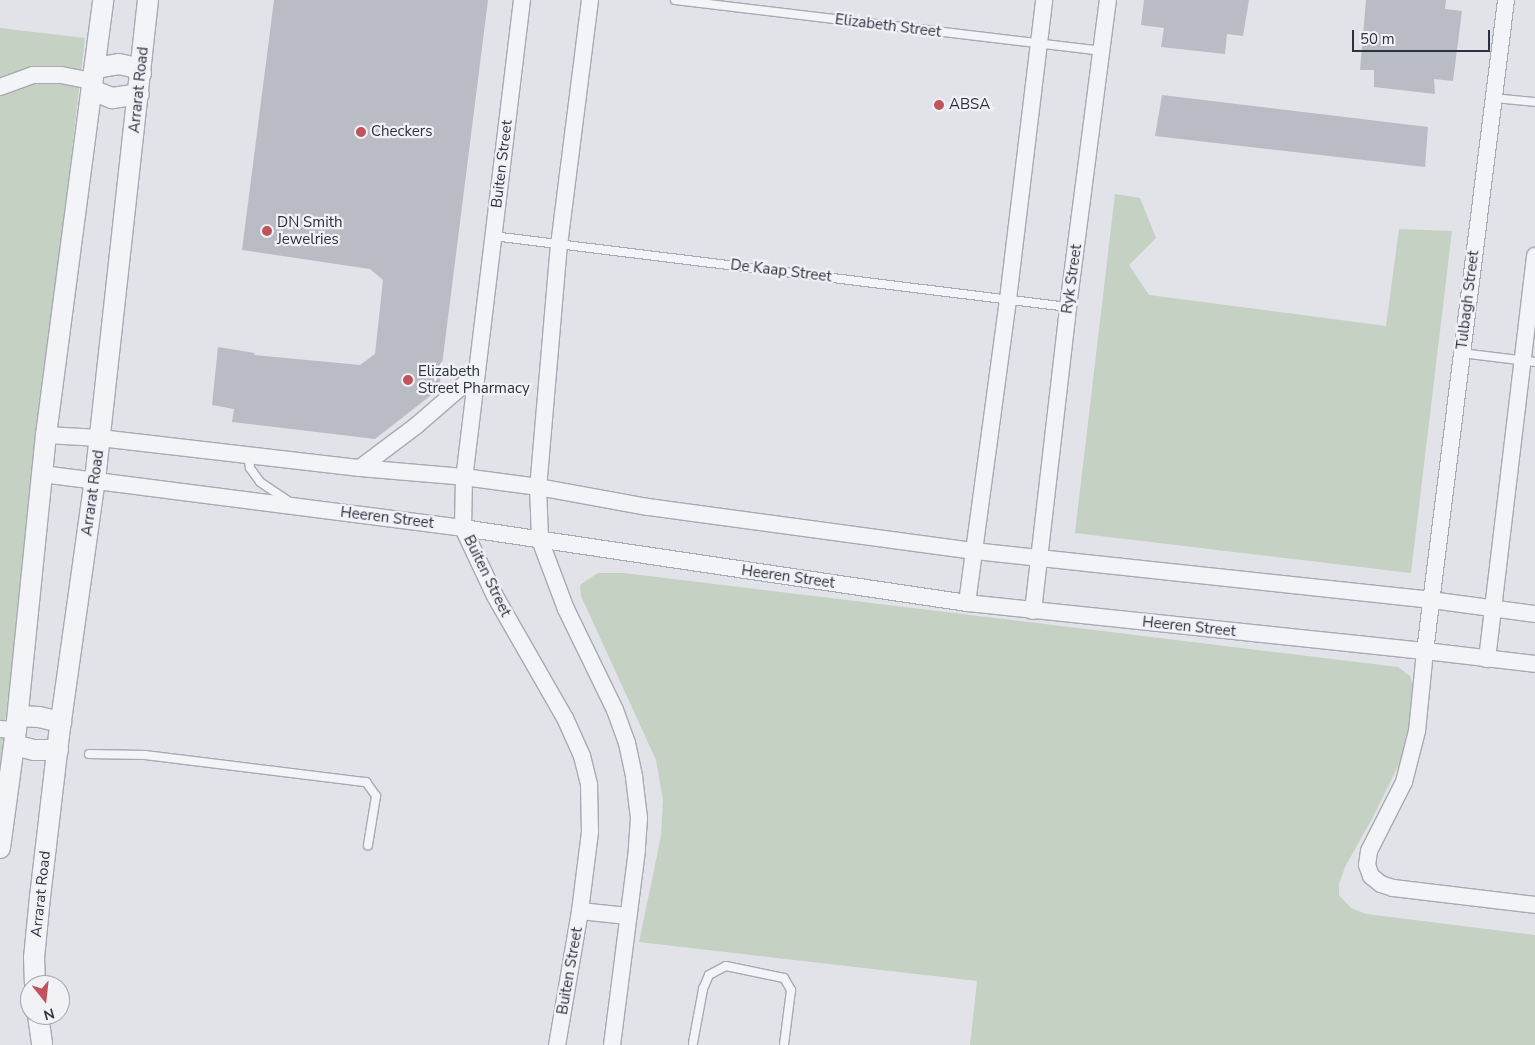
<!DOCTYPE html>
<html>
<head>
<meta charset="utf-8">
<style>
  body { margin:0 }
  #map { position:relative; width:1535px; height:1045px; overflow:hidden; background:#e1e3e8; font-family:"Nunito Sans",sans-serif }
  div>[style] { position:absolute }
  .green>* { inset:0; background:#c5d1c3 }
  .building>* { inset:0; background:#b9bcc4 }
  .roads { filter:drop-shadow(1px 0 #a7aab2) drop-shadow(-1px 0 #a7aab2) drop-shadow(0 1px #a7aab2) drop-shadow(0 -1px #a7aab2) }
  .service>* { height:8px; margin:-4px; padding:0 4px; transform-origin:4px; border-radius:4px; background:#f3f4f7 }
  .minor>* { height:16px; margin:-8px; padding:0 8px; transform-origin:8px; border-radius:8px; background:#f3f4f7 }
  .tertiary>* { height:20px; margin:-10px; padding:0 10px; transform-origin:10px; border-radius:10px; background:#f3f4f7 }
  .dots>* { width:14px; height:14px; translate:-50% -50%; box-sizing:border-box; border:2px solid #f0f2f6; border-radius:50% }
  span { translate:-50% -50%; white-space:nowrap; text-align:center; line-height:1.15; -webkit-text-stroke:4.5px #f0f2f6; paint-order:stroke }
  .street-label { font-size:15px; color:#2b313e }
  .poi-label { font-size:15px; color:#2b313e }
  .left { translate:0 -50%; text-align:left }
  .north { position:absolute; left:20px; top:975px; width:50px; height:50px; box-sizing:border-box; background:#f0f2f6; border:1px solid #a1a5ac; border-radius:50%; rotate:164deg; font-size:14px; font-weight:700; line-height:20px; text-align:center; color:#2b313e }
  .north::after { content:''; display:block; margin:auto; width:18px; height:22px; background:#c0535c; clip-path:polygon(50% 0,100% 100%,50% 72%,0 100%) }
  .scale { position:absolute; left:1352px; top:30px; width:138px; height:22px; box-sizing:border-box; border:2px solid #2b313e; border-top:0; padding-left:6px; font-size:15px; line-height:18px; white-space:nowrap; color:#2b313e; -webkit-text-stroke:4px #f0f2f6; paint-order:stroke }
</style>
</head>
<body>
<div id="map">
  <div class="green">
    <i style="clip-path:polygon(0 28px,85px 38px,0 766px)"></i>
    <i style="clip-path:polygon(1115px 194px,1140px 198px,1156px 238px,1129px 265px,1149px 295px,1386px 326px,1399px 229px,1452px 231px,1411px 573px,1075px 533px)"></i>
    <i style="clip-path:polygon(598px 573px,624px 573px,1398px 667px,1410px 676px,1415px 693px,1404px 754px,1373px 817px,1345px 867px,1339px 884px,1339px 895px,1351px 908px,1366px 914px,1535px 935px,1535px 1045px,970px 1045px,977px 981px,639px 942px,661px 836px,663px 800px,656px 760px,581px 596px,580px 585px)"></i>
  </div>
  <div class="building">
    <i style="clip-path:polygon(274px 0,488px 0,439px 389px,375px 439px,232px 422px,234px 409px,212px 405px,218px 347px,255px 353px,254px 355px,360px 365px,375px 354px,383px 280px,370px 269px,242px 250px)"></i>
    <i style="clip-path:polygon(1144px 0,1249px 0,1243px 36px,1227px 34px,1225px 54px,1161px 47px,1164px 28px,1141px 25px)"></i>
    <i style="clip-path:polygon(1366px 0,1446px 0,1445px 9px,1462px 11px,1453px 81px,1434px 79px,1435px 94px,1374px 87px,1374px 70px,1360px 70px)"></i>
    <i style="clip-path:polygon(1162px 95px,1428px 127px,1425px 167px,1155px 136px)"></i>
  </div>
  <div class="roads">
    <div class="service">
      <i style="left:675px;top:0;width:429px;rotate:6.8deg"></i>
      <i style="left:1494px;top:98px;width:41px;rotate:5.6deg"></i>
      <i style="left:493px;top:236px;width:579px;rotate:7.04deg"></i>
      <i style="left:1461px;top:353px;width:75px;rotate:6.9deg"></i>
      <i style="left:248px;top:455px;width:13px;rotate:81deg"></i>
      <i style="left:250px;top:468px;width:17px;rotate:54deg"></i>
      <i style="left:260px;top:482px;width:32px;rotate:34deg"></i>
      <i style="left:89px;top:754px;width:56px;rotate:1deg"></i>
      <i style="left:145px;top:755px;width:223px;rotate:7deg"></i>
      <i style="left:366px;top:782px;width:17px;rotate:54deg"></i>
      <i style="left:376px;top:796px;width:50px;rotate:99.3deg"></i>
      <i style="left:693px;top:1043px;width:55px;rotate:-79.5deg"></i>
      <i style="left:703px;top:989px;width:15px;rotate:-67deg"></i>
      <i style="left:709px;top:975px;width:19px;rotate:-28deg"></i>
      <i style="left:726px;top:966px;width:59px;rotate:11.7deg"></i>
      <i style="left:784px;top:978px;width:14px;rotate:60deg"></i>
      <i style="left:791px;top:990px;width:55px;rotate:97.3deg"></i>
    </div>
    <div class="minor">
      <i style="left:522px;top:0;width:481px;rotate:96.9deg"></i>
      <i style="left:464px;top:477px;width:51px;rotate:91.1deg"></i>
      <i style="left:463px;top:528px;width:75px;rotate:64.8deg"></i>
      <i style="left:495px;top:596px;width:141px;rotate:60.2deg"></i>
      <i style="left:565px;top:718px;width:42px;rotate:65.9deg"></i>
      <i style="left:582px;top:756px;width:30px;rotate:76deg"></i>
      <i style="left:589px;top:785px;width:47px;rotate:88.8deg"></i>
      <i style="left:590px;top:832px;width:80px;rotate:97.2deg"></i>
      <i style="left:580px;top:911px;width:136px;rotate:99.7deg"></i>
      <i style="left:590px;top:0;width:246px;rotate:97.2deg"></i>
      <i style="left:559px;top:244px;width:244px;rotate:94.9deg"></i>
      <i style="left:538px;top:487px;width:53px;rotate:87.8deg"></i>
      <i style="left:540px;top:540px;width:74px;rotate:69.4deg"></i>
      <i style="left:566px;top:609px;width:112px;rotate:64.1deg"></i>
      <i style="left:615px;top:710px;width:35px;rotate:70deg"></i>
      <i style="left:627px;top:743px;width:35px;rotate:78deg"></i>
      <i style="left:634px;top:777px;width:41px;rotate:83deg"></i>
      <i style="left:639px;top:818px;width:32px;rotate:94deg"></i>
      <i style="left:637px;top:850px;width:197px;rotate:97.3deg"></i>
      <i style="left:1506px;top:0;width:656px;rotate:97.09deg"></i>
      <i style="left:1425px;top:651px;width:80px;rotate:95.7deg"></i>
      <i style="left:1417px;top:731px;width:53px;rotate:104.3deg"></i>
      <i style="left:1404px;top:782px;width:77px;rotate:116.9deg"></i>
      <i style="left:1369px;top:851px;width:14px;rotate:98deg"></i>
      <i style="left:1367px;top:865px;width:12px;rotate:70deg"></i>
      <i style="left:1371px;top:876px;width:13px;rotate:39deg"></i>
      <i style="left:1381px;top:884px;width:13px;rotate:18deg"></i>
      <i style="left:1393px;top:888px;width:143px;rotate:6.8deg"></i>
      <i style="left:0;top:87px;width:35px;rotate:-20deg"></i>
      <i style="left:33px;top:75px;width:28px"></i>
      <i style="left:61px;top:75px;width:32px;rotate:11deg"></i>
      <i style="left:46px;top:435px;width:54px;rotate:3.2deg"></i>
      <i style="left:100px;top:438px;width:262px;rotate:6.6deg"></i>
      <i style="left:360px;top:468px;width:104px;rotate:4.9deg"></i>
      <i style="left:464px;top:477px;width:75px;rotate:7.7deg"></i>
      <i style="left:538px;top:487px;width:112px;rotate:10.3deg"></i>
      <i style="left:648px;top:507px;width:329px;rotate:7.7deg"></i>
      <i style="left:974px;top:551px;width:460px;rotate:6.1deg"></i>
      <i style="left:1431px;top:600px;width:105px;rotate:7.7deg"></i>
      <i style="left:360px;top:468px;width:71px;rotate:-37deg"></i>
      <i style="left:417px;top:425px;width:78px;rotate:-40.8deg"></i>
      <i style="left:42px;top:474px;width:424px;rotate:7.3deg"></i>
      <i style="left:463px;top:528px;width:510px;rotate:8.46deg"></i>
      <i style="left:967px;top:603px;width:461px;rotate:6deg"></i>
      <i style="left:1425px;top:651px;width:111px;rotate:6.7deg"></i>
      <i style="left:967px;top:603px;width:307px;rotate:-82.3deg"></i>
      <i style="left:1008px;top:299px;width:301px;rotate:-83.1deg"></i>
      <i style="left:1033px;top:611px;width:306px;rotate:-83.4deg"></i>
      <i style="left:1068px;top:307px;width:310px;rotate:-82.6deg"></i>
      <i style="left:1487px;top:659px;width:406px;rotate:-83.2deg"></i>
      <i style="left:0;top:729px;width:16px;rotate:4deg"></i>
      <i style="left:580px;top:911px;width:48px;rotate:5.9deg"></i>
    </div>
    <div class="tertiary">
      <i style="left:95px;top:68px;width:24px;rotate:-9deg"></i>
      <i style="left:119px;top:64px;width:14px;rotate:12deg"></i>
      <i style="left:133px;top:67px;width:10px;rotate:37deg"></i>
      <i style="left:92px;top:90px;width:22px;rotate:22deg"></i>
      <i style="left:112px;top:98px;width:27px;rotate:-8deg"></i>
      <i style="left:18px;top:716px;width:21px;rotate:3deg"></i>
      <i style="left:39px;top:717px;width:23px;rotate:13deg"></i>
      <i style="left:14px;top:745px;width:21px;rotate:14deg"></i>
      <i style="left:34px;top:750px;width:24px"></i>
      <i style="left:0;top:848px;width:119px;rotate:-82.3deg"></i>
      <i style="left:16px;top:730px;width:297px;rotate:-84.2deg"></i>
      <i style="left:46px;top:435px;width:439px;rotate:-82.5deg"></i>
      <i style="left:35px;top:985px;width:27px;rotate:-92deg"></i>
      <i style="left:34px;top:958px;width:61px;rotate:-84.4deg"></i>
      <i style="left:40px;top:897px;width:163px;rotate:-83.3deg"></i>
      <i style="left:59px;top:735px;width:258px;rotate:-82deg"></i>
      <i style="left:95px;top:480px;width:483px;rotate:-83.7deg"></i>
      <i style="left:38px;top:1015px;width:30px;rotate:82deg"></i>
    </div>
  </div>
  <div class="dots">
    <i style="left:939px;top:105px;background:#c0535c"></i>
    <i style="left:361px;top:132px;background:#c0535c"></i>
    <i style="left:267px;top:231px;background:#c0535c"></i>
    <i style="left:408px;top:380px;background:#c0535c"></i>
  </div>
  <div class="street-label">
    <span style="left:888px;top:26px;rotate:7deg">Elizabeth Street</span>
    <span style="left:139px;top:90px;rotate:-84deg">Arrarat Road</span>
    <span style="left:502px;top:164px;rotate:-83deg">Buiten Street</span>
    <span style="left:781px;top:271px;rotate:7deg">De Kaap Street</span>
    <span style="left:1072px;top:279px;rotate:-82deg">Ryk Street</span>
    <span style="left:1468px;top:300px;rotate:-83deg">Tulbagh Street</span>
    <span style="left:93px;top:493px;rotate:-82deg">Arrarat Road</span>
    <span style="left:387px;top:518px;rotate:7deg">Heeren Street</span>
    <span style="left:487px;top:576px;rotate:64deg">Buiten Street</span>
    <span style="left:788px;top:577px;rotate:8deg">Heeren Street</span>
    <span style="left:1189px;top:627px;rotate:6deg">Heeren Street</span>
    <span style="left:41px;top:894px;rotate:-84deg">Arrarat Road</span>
    <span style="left:570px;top:971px;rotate:-80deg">Buiten Street</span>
  </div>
  <div class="poi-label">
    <span class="left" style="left:949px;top:105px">ABSA</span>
    <span class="left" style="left:371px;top:132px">Checkers</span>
    <span class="left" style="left:277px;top:231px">DN Smith<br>Jewelries</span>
    <span class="left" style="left:418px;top:380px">Elizabeth<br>Street Pharmacy</span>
  </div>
  <div class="north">N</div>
  <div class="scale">50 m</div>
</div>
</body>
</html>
